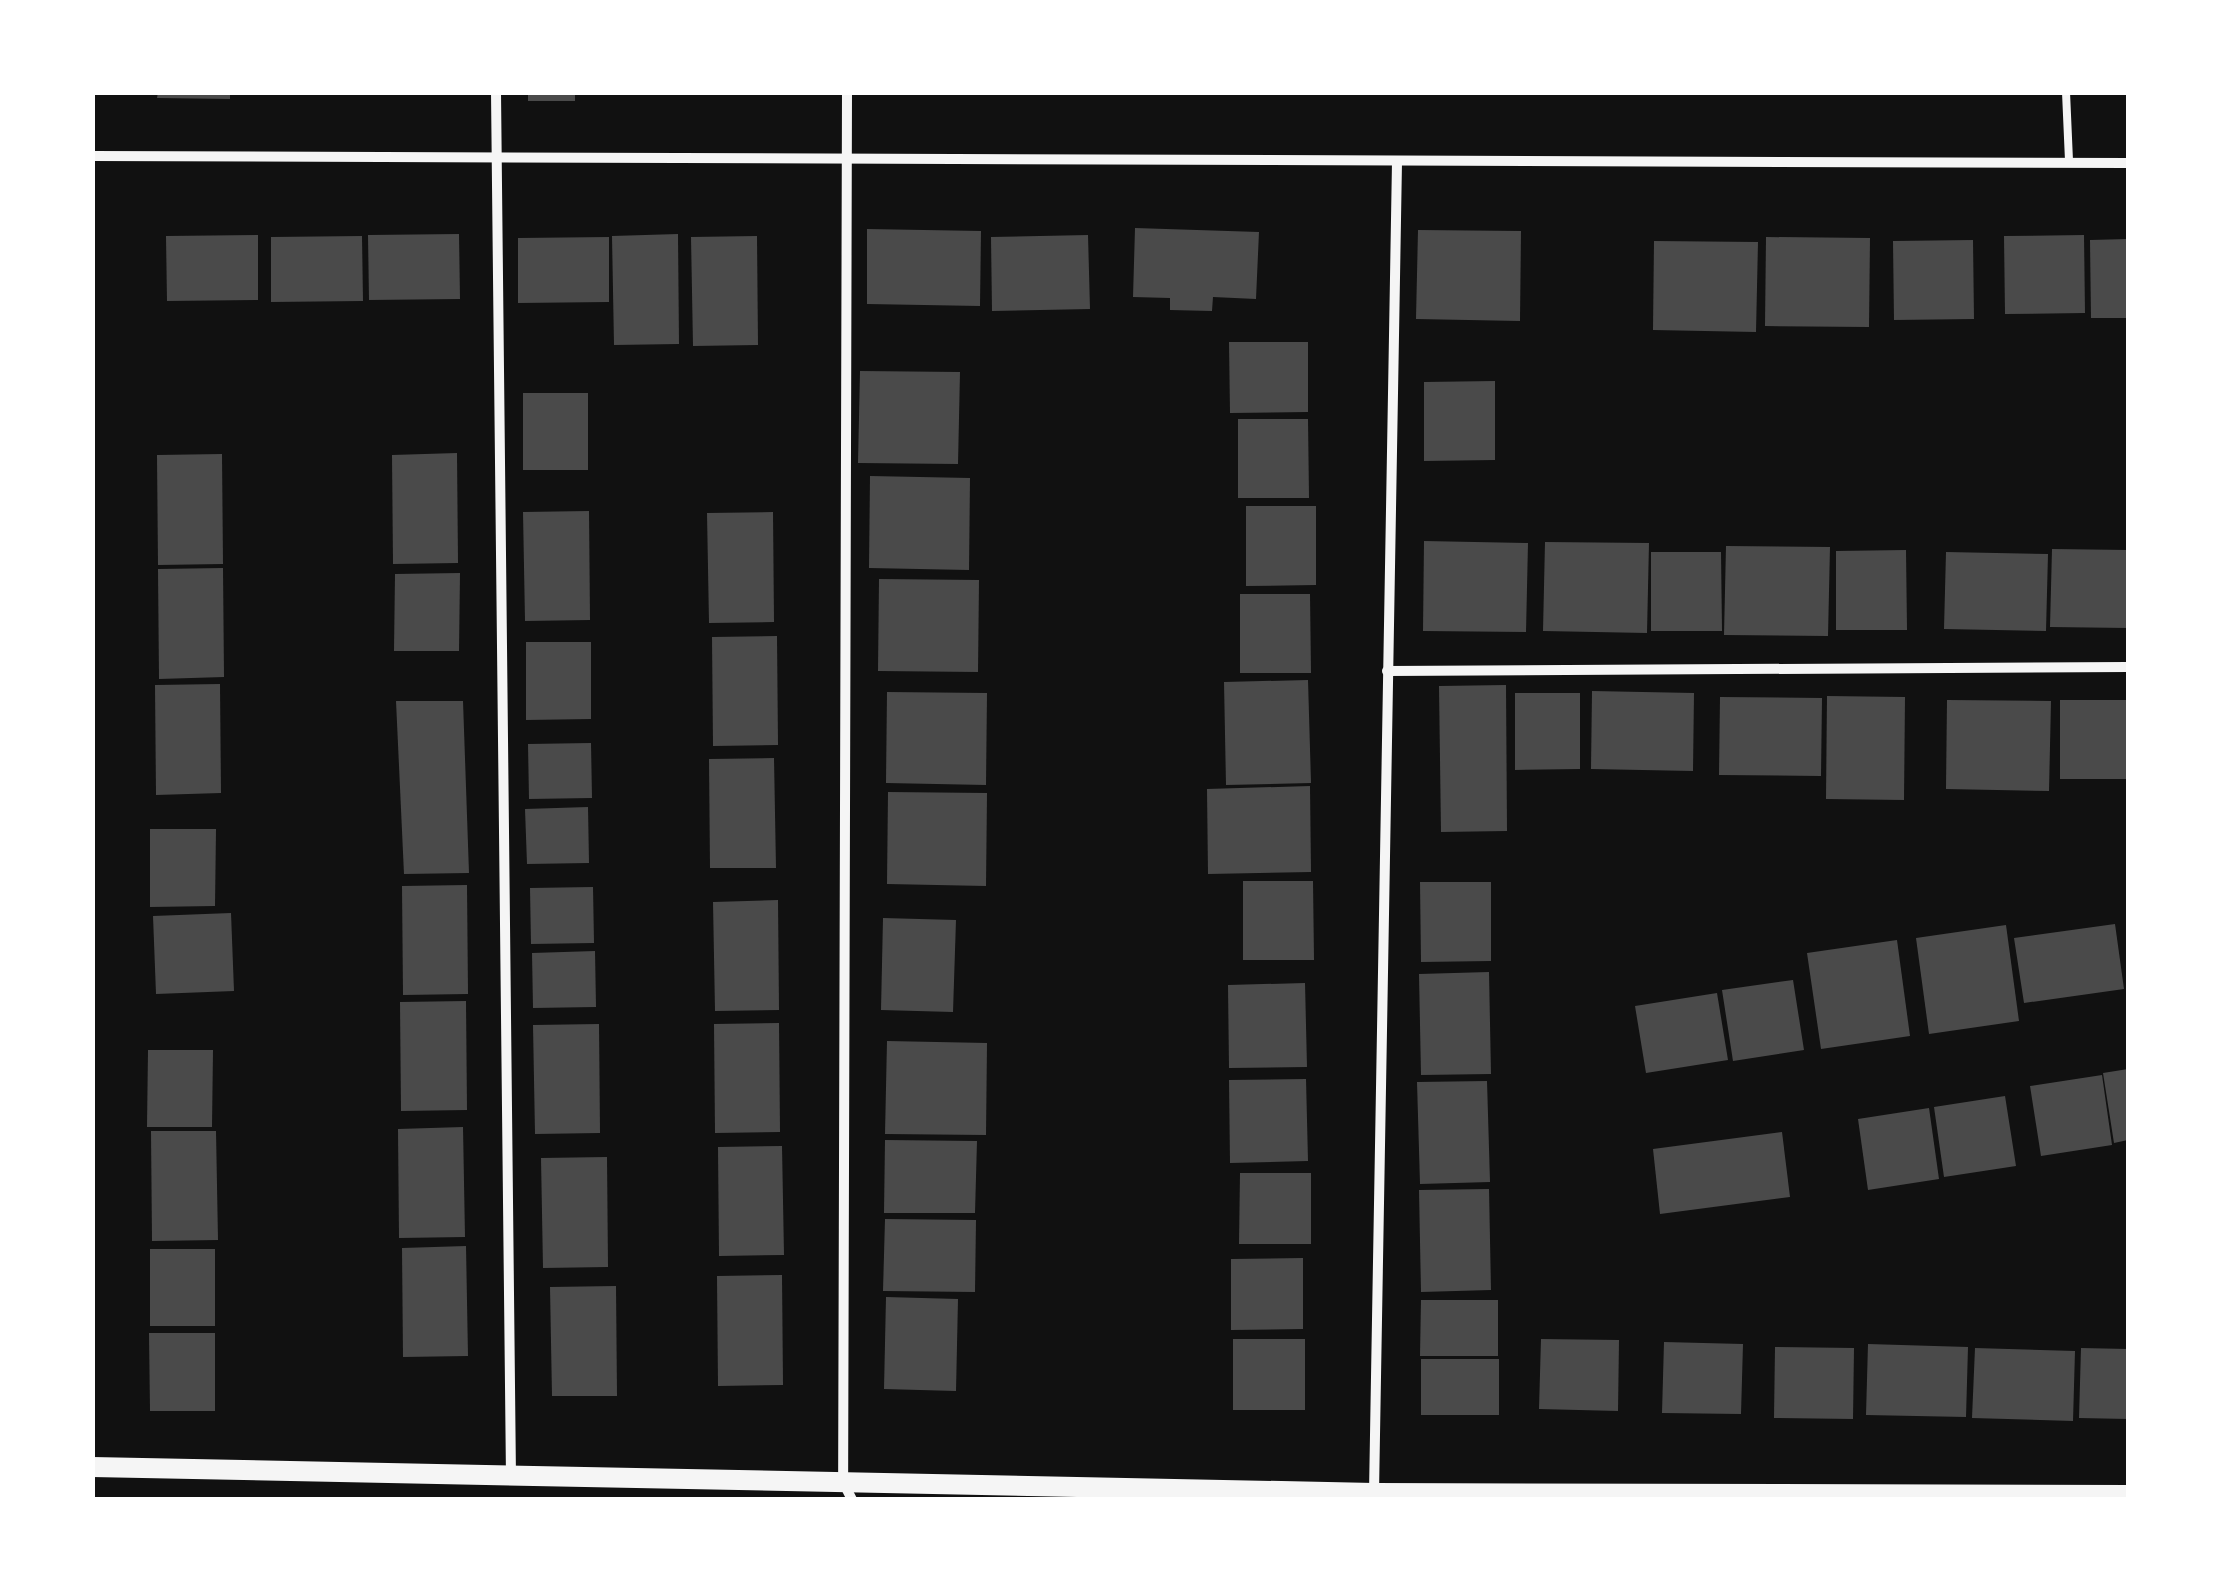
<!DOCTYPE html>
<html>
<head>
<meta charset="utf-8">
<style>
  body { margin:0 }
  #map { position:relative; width:2221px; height:1592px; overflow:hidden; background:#111; font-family:Rubik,sans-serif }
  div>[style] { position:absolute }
  .building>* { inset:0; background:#4a4a4a }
  .service>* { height:8px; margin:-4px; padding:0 4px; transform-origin:4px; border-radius:4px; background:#f5f5f5 }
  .minor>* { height:10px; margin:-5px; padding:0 5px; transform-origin:5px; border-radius:5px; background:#f5f5f5 }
  .secondary>* { height:20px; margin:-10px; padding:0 10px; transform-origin:10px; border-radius:10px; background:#f5f5f5 }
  span { translate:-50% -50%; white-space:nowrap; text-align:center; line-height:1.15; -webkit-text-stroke:8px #fff; paint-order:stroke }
  .frame { position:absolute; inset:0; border:95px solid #fff; pointer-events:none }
</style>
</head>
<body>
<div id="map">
  <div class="building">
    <i style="clip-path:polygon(158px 92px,230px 92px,230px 99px,157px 98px)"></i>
    <i style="clip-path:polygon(528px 92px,575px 92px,575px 101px,528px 101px)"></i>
    <i style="clip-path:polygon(1135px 228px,1259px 232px,1256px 299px,1213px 297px,1212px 311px,1170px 310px,1170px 298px,1133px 297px)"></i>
    <i style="clip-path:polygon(867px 229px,981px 231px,980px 306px,867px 304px)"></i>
    <i style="clip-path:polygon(1418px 230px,1521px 231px,1520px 321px,1416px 319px)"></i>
    <i style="clip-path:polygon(459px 234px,460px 299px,369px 300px,368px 235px)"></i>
    <i style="clip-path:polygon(678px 234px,679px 344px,614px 345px,612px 236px)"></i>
    <i style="clip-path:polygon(258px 235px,258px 300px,167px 301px,166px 236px)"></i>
    <i style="clip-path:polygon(1088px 235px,1090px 309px,992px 311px,991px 237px)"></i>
    <i style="clip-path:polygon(2084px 235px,2085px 313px,2005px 314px,2004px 236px)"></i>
    <i style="clip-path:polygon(362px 236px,363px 301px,271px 302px,271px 237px)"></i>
    <i style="clip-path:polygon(757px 236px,758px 345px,693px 346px,691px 237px)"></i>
    <i style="clip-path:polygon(609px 237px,609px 302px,518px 303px,518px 238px)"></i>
    <i style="clip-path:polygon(1766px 237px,1870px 238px,1869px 327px,1765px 326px)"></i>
    <i style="clip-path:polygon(2128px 239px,2128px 318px,2091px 318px,2090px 240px)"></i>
    <i style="clip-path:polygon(1973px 240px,1974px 319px,1894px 320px,1893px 241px)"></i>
    <i style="clip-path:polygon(1654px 241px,1758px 242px,1756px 332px,1653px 330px)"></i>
    <i style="clip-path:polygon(1229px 342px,1308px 342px,1308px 412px,1230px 413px)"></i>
    <i style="clip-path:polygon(860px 371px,960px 372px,958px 464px,858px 463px)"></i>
    <i style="clip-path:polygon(1495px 381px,1495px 460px,1424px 461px,1424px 382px)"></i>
    <i style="clip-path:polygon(523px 393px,588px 393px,588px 470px,523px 470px)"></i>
    <i style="clip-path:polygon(1238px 419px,1308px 419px,1309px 498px,1238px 498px)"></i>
    <i style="clip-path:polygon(457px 453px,458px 563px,393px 564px,392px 455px)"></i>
    <i style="clip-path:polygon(222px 454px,223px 564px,158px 565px,157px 455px)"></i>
    <i style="clip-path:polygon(870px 476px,970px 478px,969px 570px,869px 568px)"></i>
    <i style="clip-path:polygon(1246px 506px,1316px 506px,1316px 585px,1246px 586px)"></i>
    <i style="clip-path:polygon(589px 511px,590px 620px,525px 621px,523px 512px)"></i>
    <i style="clip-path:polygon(773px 512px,774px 622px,709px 623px,707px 513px)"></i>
    <i style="clip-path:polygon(1424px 541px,1528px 543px,1526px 632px,1423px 631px)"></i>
    <i style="clip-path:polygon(1545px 542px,1649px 543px,1647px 633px,1543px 631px)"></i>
    <i style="clip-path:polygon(1726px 546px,1830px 547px,1828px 636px,1724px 635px)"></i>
    <i style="clip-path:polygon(2052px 549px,2128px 550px,2128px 628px,2050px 627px)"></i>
    <i style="clip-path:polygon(1906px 550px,1907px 630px,1836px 630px,1836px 551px)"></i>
    <i style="clip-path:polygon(1651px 552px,1721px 552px,1722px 631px,1651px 631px)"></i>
    <i style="clip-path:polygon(1946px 552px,2048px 554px,2046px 631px,1944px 629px)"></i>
    <i style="clip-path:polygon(223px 568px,224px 677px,159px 679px,158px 569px)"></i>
    <i style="clip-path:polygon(460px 573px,459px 651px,394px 651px,395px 574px)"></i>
    <i style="clip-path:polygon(879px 579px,979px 580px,978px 672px,878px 671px)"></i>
    <i style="clip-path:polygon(1240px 594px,1310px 594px,1311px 673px,1240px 673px)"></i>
    <i style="clip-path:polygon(777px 636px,778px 745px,713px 746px,712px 637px)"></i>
    <i style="clip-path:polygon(526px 642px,591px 642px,591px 719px,526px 720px)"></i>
    <i style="clip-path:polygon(1308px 680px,1311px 783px,1226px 785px,1224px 682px)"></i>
    <i style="clip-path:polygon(220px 684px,221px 793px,156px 795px,155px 685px)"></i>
    <i style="clip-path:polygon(1506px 685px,1507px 831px,1441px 832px,1439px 686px)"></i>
    <i style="clip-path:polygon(1592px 691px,1694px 693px,1693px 771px,1591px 769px)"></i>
    <i style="clip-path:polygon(887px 692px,987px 693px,986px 785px,886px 783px)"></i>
    <i style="clip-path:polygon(1515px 693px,1580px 693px,1580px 769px,1515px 770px)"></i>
    <i style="clip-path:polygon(1827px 696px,1905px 697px,1904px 800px,1826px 799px)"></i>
    <i style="clip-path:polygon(1720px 697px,1822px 698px,1821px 776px,1719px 775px)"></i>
    <i style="clip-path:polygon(1947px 700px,2051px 701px,2049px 791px,1946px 789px)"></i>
    <i style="clip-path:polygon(2060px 700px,2128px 700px,2128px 779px,2060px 779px)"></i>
    <i style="clip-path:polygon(396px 701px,463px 701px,469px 873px,404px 874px)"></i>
    <i style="clip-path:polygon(591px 743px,592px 798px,529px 799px,528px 744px)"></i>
    <i style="clip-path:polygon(774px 758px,776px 868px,710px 868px,709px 759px)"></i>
    <i style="clip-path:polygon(1310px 786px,1311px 872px,1208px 874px,1207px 789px)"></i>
    <i style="clip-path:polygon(888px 792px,987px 793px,986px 886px,887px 884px)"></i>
    <i style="clip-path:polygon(588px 807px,589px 863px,527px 864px,525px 809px)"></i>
    <i style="clip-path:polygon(150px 829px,216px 829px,215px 906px,150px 907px)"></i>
    <i style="clip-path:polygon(1243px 881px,1313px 881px,1314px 960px,1243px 960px)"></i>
    <i style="clip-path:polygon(1420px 882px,1491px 882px,1491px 961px,1421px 962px)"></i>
    <i style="clip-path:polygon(467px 885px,468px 994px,403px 995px,402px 886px)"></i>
    <i style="clip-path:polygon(593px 887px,594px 943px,531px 944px,530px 888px)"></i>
    <i style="clip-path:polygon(778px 900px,779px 1010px,715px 1011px,713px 902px)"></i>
    <i style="clip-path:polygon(231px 913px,234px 991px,156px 994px,153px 916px)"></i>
    <i style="clip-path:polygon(883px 918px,956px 920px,953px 1012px,881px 1010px)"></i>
    <i style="clip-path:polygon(2115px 924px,2124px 989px,2024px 1003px,2014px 938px)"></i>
    <i style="clip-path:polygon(2006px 925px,2019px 1021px,1929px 1034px,1916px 938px)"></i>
    <i style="clip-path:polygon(1897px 940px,1910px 1036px,1821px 1049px,1807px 953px)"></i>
    <i style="clip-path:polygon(595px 951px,596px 1007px,533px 1008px,532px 953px)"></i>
    <i style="clip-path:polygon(1489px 972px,1491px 1074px,1421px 1075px,1419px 974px)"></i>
    <i style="clip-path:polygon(1793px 980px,1804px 1050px,1733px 1061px,1722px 990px)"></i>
    <i style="clip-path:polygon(1305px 983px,1307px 1067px,1229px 1068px,1228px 985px)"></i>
    <i style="clip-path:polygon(1717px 993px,1728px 1060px,1646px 1073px,1635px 1006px)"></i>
    <i style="clip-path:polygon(466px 1001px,467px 1110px,401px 1111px,400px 1002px)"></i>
    <i style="clip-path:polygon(779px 1023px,780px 1132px,715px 1133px,714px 1024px)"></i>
    <i style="clip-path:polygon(599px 1024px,600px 1133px,535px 1134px,533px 1025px)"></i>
    <i style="clip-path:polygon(887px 1041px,987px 1043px,986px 1135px,885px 1134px)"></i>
    <i style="clip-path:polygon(148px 1050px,213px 1050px,212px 1127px,147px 1127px)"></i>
    <i style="clip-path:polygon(2128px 1069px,2128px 1140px,2114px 1143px,2103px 1073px)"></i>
    <i style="clip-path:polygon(2102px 1075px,2112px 1145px,2041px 1156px,2030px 1086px)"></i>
    <i style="clip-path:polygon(1306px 1079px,1308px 1161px,1230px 1163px,1229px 1080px)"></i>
    <i style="clip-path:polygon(1487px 1081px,1490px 1182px,1420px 1184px,1417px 1082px)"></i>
    <i style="clip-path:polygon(2005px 1096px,2016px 1166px,1944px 1177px,1934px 1107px)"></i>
    <i style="clip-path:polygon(1929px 1108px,1939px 1179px,1868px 1190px,1858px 1119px)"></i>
    <i style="clip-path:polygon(463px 1127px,465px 1237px,399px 1238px,398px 1129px)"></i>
    <i style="clip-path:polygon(151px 1131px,216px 1131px,218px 1240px,152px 1241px)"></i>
    <i style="clip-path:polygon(1782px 1132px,1790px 1197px,1660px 1214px,1653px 1149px)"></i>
    <i style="clip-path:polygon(885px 1140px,977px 1141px,975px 1213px,884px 1213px)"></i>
    <i style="clip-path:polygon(782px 1146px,784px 1255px,719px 1256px,718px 1147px)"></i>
    <i style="clip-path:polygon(607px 1157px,608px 1267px,543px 1268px,541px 1158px)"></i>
    <i style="clip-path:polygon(1240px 1173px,1311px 1173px,1311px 1244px,1239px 1244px)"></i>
    <i style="clip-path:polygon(1489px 1189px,1491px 1290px,1421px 1292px,1419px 1190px)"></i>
    <i style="clip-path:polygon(885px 1219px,976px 1220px,975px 1292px,883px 1291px)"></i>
    <i style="clip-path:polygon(466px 1246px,468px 1356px,403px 1357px,402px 1248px)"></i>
    <i style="clip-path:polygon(150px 1249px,215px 1249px,215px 1326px,150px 1326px)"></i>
    <i style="clip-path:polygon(1303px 1258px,1303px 1329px,1231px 1330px,1231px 1259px)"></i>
    <i style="clip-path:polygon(782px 1275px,783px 1385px,718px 1386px,717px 1276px)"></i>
    <i style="clip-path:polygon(616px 1286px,617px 1396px,552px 1396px,550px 1287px)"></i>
    <i style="clip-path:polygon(886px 1297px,958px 1299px,956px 1391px,884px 1389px)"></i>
    <i style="clip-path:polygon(1421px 1300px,1498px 1300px,1498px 1356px,1420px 1356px)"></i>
    <i style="clip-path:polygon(149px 1333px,215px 1333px,215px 1411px,150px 1411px)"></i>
    <i style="clip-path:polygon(1233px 1339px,1305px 1339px,1305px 1410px,1233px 1410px)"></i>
    <i style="clip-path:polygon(1541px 1339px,1619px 1340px,1618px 1411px,1539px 1409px)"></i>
    <i style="clip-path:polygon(1664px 1342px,1743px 1344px,1741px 1414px,1662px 1413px)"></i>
    <i style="clip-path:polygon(1868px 1344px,1968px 1347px,1966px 1417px,1866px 1415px)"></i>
    <i style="clip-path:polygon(1775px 1347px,1854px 1348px,1853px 1419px,1774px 1418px)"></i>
    <i style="clip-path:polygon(1975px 1348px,2075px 1351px,2073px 1421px,1972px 1418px)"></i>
    <i style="clip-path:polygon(2081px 1348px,2128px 1349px,2128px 1419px,2079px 1418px)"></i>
    <i style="clip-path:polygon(1421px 1359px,1499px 1359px,1499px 1415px,1421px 1415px)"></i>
  </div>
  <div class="service">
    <i style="left:2066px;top:92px;width:70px;rotate:87.5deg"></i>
  </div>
  <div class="minor">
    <i style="left:496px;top:92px;width:1382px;rotate:89.38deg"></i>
    <i style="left:847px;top:92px;width:1390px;rotate:90.16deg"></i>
    <i style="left:843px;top:1482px;width:20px;rotate:63deg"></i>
    <i style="left:92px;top:156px;width:2036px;rotate:0.2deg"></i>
    <i style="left:1387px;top:671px;width:741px;rotate:-0.31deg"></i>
    <i style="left:1374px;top:1493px;width:1330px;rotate:-89.01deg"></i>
  </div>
  <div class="secondary">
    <i style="left:92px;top:1467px;width:1282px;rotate:1.16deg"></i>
    <i style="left:1374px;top:1493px;width:754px;rotate:0.15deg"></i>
  </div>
  <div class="frame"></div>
</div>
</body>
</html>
